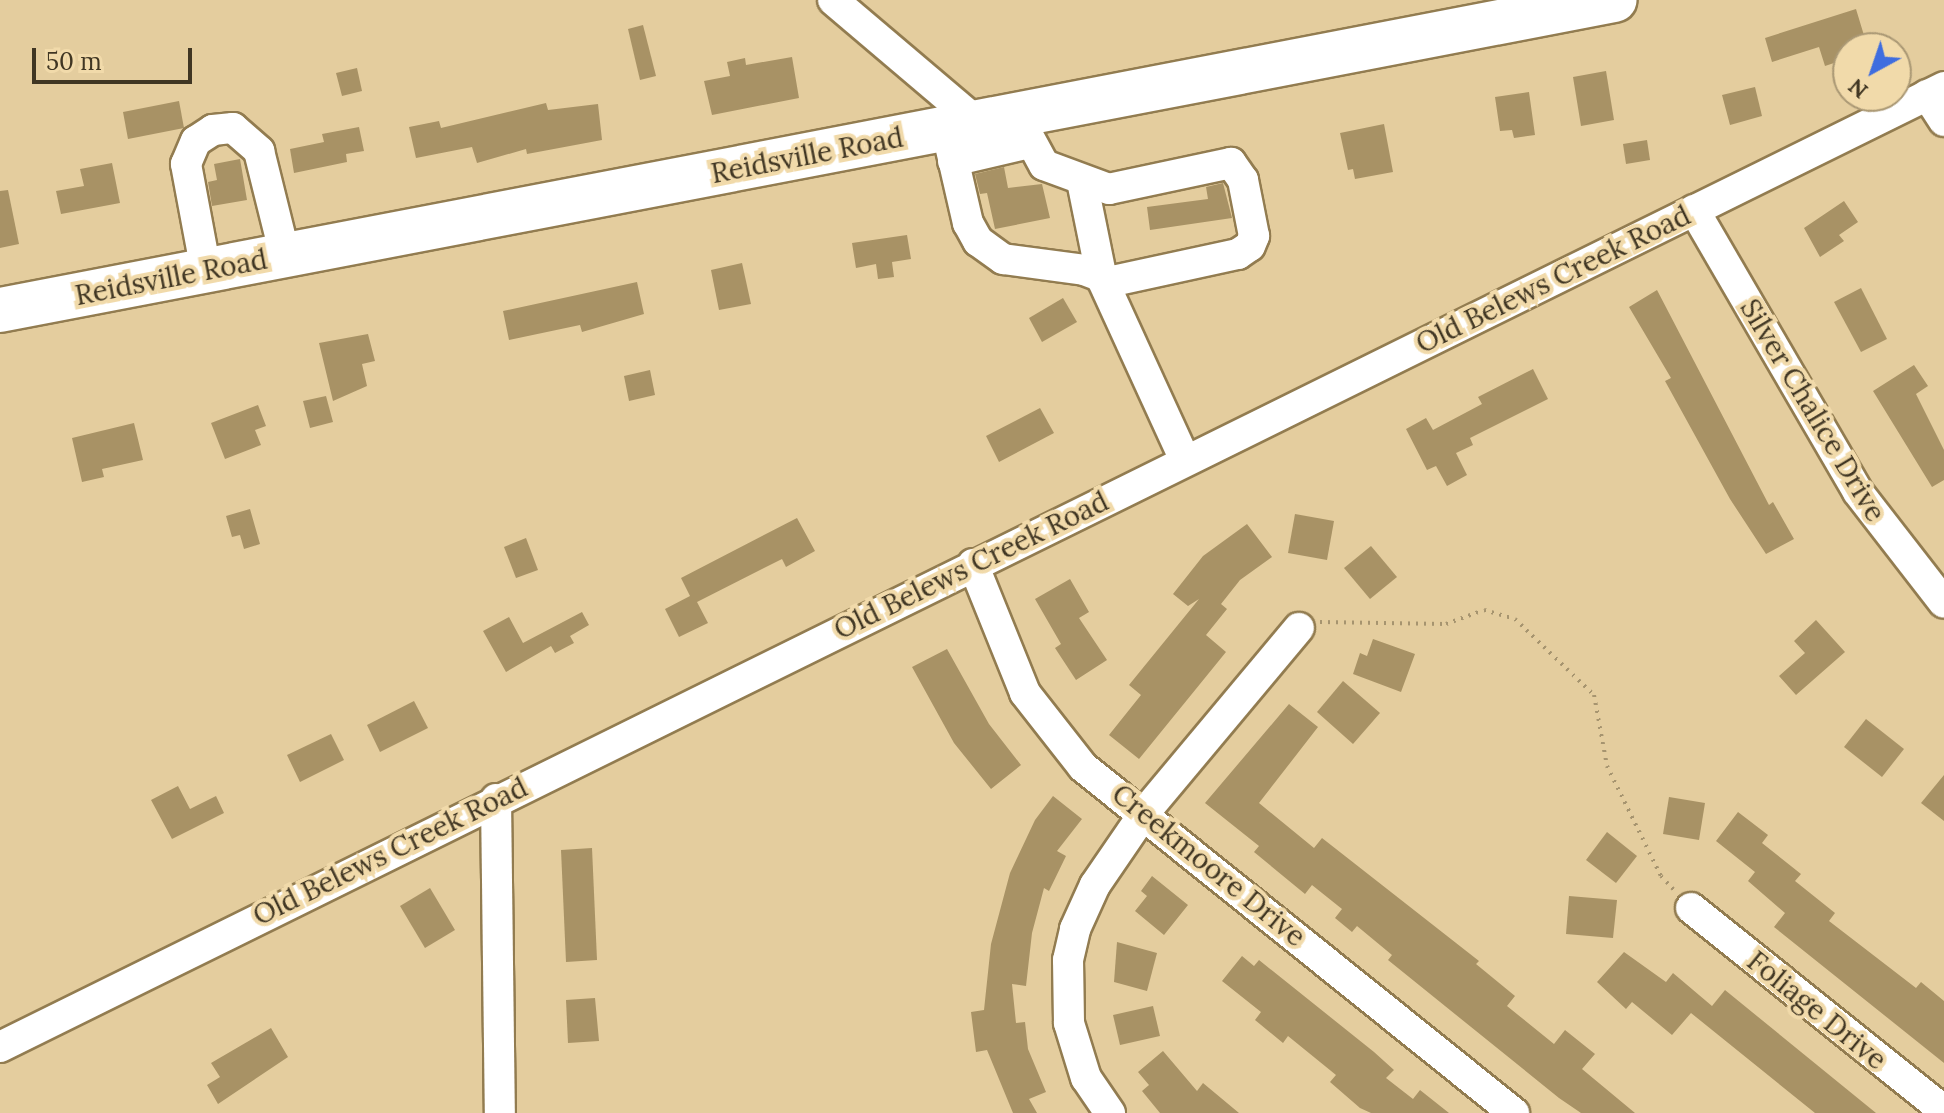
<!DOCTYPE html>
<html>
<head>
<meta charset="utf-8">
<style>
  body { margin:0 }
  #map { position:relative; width:1944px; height:1113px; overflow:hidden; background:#e4cd9e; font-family:Lora,serif }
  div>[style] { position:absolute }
  .building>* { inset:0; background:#a89265 }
  .path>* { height:4px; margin-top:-2px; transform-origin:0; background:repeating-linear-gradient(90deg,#a6946f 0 2px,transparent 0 8px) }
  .roads { filter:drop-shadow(2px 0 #927c50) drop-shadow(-2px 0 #927c50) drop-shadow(0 2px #927c50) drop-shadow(0 -2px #927c50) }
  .minor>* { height:30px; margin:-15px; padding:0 15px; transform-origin:15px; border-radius:15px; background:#fff }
  .highway>* { height:44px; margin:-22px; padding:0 22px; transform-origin:22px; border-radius:22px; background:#fff }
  span { translate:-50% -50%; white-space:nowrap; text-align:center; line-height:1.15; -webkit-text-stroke:8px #f1daaa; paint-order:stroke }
  .street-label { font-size:28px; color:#403623 }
  .north { position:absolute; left:1832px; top:32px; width:80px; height:80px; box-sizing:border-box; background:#f1daaa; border:2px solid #aa9874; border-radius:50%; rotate:220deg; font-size:22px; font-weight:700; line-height:32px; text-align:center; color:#403623 }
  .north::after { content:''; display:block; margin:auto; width:28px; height:36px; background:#3f6ddf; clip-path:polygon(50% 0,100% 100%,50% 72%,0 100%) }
  .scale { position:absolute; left:32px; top:48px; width:160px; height:36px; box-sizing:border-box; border:4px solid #403623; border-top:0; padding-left:10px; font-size:24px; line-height:28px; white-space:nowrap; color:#403623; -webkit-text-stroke:6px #f1daaa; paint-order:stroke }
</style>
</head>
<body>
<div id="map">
  <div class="building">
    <i style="clip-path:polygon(1856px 9px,1866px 42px,1842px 50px,1846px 59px,1825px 66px,1819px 47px,1772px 62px,1765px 38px)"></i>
    <i style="clip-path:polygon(643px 25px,656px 76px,640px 80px,628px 29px)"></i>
    <i style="clip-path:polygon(792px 57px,799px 98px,712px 115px,704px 81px,730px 76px,727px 62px,745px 58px,746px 65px)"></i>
    <i style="clip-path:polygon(357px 68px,362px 91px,342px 96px,336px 73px)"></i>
    <i style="clip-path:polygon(1606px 71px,1614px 120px,1581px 126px,1573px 77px)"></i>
    <i style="clip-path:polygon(1755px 87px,1762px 116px,1730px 125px,1722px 95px)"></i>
    <i style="clip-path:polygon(1529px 92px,1535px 135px,1514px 138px,1512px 130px,1500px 131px,1495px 97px)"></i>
    <i style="clip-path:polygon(179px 101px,184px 128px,128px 139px,123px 112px)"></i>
    <i style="clip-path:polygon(546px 103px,548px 110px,598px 104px,602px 140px,527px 154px,526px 149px,477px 163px,472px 147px,416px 158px,409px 127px,439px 121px,441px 128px)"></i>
    <i style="clip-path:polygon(1384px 124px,1393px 172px,1355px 179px,1353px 169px,1348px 170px,1340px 133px)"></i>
    <i style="clip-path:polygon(359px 127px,364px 151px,346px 154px,347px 162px,294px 173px,290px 149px,324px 142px,322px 134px)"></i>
    <i style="clip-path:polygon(1647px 140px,1650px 160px,1626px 164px,1623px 144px)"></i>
    <i style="clip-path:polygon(240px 159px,247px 200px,212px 206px,208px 182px,217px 180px,214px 164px)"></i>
    <i style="clip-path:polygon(112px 163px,120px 203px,61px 214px,56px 191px,84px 186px,80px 169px)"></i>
    <i style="clip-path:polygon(1004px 167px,1008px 188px,1042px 184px,1050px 218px,995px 229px,987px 193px,980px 194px,975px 174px)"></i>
    <i style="clip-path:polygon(1223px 183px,1232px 218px,1150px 230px,1147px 207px,1208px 199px,1206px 187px)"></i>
    <i style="clip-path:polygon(8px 190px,19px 244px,0 248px,0 191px)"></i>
    <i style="clip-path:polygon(1844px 201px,1858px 222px,1839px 235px,1844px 241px,1820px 257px,1804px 228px)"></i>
    <i style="clip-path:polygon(907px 235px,911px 259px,892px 262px,894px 277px,878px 279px,876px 264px,856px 268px,852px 243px)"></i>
    <i style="clip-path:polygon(742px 263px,751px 304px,719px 310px,711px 270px)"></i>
    <i style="clip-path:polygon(637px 282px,644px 314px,582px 332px,580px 325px,509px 340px,503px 311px)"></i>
    <i style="clip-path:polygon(1861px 288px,1887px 339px,1861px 352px,1834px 302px)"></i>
    <i style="clip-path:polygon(1657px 290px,1769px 505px,1773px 502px,1794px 539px,1766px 554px,1730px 499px,1665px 381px,1671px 378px,1629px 307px)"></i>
    <i style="clip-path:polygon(1063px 298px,1077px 322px,1042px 342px,1029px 318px)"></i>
    <i style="clip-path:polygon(368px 334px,375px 361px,362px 364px,367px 386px,333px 401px,319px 343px)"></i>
    <i style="clip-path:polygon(1914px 365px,1928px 386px,1916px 394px,1944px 450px,1944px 480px,1932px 487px,1873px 391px)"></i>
    <i style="clip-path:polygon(1533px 369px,1548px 399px,1470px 438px,1473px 445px,1456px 453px,1467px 475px,1447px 486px,1436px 466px,1427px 470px,1406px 429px,1426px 418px,1433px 430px,1482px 404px,1478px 397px)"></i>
    <i style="clip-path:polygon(650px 370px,655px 395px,629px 401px,624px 376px)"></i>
    <i style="clip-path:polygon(326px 396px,333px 422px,310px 428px,303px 401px)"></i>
    <i style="clip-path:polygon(258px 405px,266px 426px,255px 430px,261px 445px,225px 459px,211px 423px)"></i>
    <i style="clip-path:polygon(1040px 408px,1054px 433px,999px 462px,986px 436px)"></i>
    <i style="clip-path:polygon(134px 423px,143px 460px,102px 469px,104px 477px,82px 482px,72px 438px)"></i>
    <i style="clip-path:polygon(250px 509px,260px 544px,244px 549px,240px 535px,232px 537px,226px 516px)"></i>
    <i style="clip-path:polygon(1295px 514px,1334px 521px,1327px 560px,1288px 553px)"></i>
    <i style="clip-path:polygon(797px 518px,815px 551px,786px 567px,782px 559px,697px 602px,708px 623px,679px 637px,665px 609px,690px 596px,681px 578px)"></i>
    <i style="clip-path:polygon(1247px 524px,1272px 557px,1240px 580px,1221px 604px,1227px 609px,1206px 635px,1226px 652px,1139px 759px,1109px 735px,1141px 695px,1129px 685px,1199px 599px,1188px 606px,1173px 594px,1203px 556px)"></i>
    <i style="clip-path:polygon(526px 538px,538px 570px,516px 578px,504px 547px)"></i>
    <i style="clip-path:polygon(1371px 546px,1397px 577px,1370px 599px,1344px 568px)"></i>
    <i style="clip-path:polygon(1070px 579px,1089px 612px,1079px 618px,1107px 660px,1076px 680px,1055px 648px,1061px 644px,1035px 599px)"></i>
    <i style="clip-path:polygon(582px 612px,589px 625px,570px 636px,574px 643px,555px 653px,551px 646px,506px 672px,483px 631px,509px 617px,523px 643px)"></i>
    <i style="clip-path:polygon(1816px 620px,1845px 652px,1796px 695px,1779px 676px,1805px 653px,1794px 641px)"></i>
    <i style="clip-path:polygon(1373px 639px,1415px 654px,1401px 692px,1353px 674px,1360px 653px,1367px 656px)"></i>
    <i style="clip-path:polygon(947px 649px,989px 724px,1021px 765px,991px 789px,954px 743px,912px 667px)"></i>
    <i style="clip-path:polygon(1343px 681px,1380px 713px,1353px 744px,1317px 712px)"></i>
    <i style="clip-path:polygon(414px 701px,428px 728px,380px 752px,367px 725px)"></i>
    <i style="clip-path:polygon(1289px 704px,1318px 727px,1259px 803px,1314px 848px,1322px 838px,1479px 961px,1476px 964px,1515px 996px,1507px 1006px,1554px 1044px,1565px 1030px,1595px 1054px,1582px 1069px,1635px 1113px,1581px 1113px,1559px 1098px,1388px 960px,1392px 955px,1357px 926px,1352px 932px,1335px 918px,1342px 909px,1312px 885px,1305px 894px,1254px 852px,1259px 846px,1205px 803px)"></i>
    <i style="clip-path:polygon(1866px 719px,1904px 749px,1882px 777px,1844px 747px)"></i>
    <i style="clip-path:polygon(331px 734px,344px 760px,300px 782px,287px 755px)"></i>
    <i style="clip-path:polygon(1944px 775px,1944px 821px,1921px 803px)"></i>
    <i style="clip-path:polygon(178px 786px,190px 809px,216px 796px,224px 813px,172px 839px,151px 800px)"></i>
    <i style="clip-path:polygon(1053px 796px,1082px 819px,1057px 851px,1066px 856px,1049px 891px,1044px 888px,1032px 933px,1026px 986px,1012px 984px,1016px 1023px,1025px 1022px,1028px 1049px,1046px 1092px,1029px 1099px,1037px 1113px,1013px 1113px,987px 1050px,976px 1052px,971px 1012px,984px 1010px,991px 944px,1010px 873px,1035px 820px)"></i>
    <i style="clip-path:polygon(1669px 797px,1705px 803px,1699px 840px,1663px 834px)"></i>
    <i style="clip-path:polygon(1738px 812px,1768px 835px,1762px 843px,1801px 874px,1795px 881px,1835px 913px,1829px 921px,1916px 988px,1921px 982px,1944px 1001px,1944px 1063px,1774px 927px,1785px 913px,1748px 881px,1755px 872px,1716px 841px)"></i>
    <i style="clip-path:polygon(1607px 832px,1637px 856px,1616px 883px,1586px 860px)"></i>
    <i style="clip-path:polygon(592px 848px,597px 960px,566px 962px,561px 850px)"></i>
    <i style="clip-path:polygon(1152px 876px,1188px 905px,1164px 935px,1135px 911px,1147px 896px,1141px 891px)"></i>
    <i style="clip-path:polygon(430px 888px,455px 930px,425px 948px,400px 906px)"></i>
    <i style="clip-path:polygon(1569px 896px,1617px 900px,1613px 938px,1566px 934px)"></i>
    <i style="clip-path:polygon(1117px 942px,1157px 953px,1147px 991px,1114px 982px)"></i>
    <i style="clip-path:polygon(1624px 952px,1666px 982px,1673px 973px,1712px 1006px,1725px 990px,1876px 1113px,1815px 1113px,1691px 1013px,1672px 1035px,1632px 1002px,1626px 1009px,1597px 982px)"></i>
    <i style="clip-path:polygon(1242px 956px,1254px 966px,1259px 960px,1374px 1052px,1394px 1070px,1386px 1078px,1413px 1099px,1420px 1090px,1449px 1113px,1371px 1113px,1360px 1108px,1330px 1082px,1336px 1075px,1288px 1036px,1283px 1043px,1255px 1020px,1261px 1012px,1222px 981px)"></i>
    <i style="clip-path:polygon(595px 998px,599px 1041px,568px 1043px,566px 1000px)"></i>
    <i style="clip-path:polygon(1153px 1006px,1160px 1036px,1120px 1045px,1113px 1015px)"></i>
    <i style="clip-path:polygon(271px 1028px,288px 1057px,218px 1104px,207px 1085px,220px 1077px,211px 1063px)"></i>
    <i style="clip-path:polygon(1163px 1051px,1197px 1091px,1203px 1083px,1239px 1113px,1160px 1113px,1142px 1091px,1149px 1085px,1138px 1072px)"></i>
  </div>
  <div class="path">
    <i style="left:1320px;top:622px;width:126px;rotate:0.9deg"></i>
    <i style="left:1446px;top:624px;width:40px;rotate:-20.2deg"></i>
    <i style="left:1484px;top:610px;width:32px;rotate:16deg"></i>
    <i style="left:1515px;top:619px;width:110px;rotate:43.9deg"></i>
    <i style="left:1594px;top:695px;width:72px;rotate:79.6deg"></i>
    <i style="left:1607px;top:766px;width:123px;rotate:63.9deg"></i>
    <i style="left:1661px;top:876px;width:21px;rotate:47deg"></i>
  </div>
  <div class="roads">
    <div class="minor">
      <i style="left:833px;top:0;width:189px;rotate:40.3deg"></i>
      <i style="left:1927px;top:95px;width:31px;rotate:57deg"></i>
      <i style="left:946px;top:128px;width:98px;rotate:77deg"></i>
      <i style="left:968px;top:223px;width:21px;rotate:61deg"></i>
      <i style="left:978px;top:241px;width:31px;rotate:36deg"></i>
      <i style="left:1003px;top:259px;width:82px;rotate:7.7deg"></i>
      <i style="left:1084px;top:270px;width:31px;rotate:21deg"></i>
      <i style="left:1113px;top:281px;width:128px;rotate:-12.2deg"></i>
      <i style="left:1238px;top:254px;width:14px;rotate:-34deg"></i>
      <i style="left:1250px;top:246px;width:11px;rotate:-68deg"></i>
      <i style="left:1254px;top:236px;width:57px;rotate:-101.1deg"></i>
      <i style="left:1243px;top:180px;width:21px;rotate:-125deg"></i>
      <i style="left:1231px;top:163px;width:125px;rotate:168deg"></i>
      <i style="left:1109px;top:189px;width:69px;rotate:-159.7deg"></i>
      <i style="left:1044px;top:165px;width:57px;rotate:-118.4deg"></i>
      <i style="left:953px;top:161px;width:78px;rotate:-13.3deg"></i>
      <i style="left:1082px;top:181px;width:100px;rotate:78.5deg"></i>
      <i style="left:1102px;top:279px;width:199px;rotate:65.4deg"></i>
      <i style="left:1694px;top:210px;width:326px;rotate:59.8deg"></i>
      <i style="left:1858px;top:492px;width:140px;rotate:52.2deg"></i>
      <i style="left:206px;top:271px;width:109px;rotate:-100.6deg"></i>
      <i style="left:186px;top:164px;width:25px;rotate:-67deg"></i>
      <i style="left:196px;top:141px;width:20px;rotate:-33deg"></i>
      <i style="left:213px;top:130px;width:20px;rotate:-6deg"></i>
      <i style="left:233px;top:128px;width:35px;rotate:41deg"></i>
      <i style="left:259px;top:151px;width:107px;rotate:76deg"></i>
      <i style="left:973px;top:564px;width:139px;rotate:68deg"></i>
      <i style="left:1025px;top:693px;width:94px;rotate:51.9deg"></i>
      <i style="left:1083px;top:767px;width:553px;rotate:38.76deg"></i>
      <i style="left:496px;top:799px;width:314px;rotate:89.3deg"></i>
      <i style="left:1691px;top:908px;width:324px;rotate:38.7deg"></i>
      <i style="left:0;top:1047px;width:2168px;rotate:-26.28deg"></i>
      <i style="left:1110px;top:1113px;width:42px;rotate:-124.4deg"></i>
      <i style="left:1086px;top:1078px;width:58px;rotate:-107.2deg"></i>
      <i style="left:1069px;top:1023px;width:63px;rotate:-90.9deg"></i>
      <i style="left:1068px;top:960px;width:32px;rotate:-77deg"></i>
      <i style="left:1075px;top:929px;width:48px;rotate:-65.6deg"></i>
      <i style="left:1095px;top:885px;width:88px;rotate:-55.6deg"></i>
      <i style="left:1145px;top:812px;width:240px;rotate:-50.1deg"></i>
    </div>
    <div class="highway">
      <i style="left:0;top:310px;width:1644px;rotate:-10.87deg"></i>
    </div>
  </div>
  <div class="street-label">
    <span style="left:807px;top:155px;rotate:-11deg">Reidsville Road</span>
    <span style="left:171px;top:277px;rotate:-11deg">Reidsville Road</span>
    <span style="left:1553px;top:279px;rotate:-26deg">Old Belews Creek Road</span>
    <span style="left:1813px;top:410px;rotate:59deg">Silver Chalice Drive</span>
    <span style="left:971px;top:565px;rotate:-26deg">Old Belews Creek Road</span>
    <span style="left:390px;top:851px;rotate:-26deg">Old Belews Creek Road</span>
    <span style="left:1209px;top:865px;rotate:39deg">Creekmoore Drive</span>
    <span style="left:1817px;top:1010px;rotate:39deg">Foliage Drive</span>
  </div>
  <div class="north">N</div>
  <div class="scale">50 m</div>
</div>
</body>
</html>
